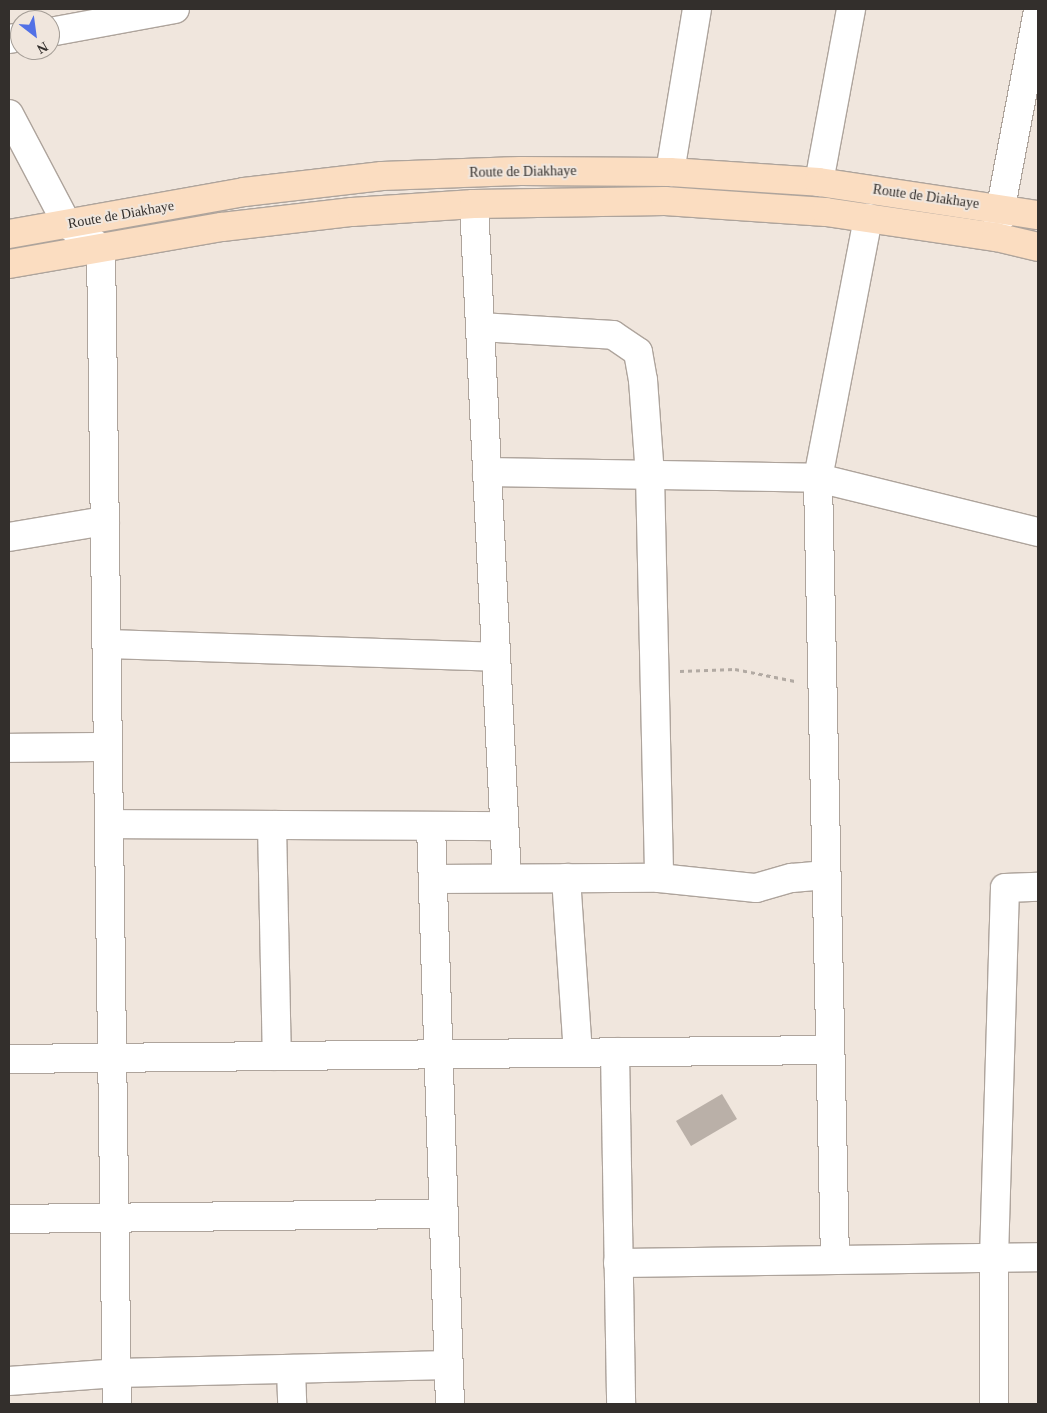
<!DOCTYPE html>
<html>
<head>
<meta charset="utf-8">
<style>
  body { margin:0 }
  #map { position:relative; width:1047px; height:1413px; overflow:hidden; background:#f0e6dd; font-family:"Times New Roman",serif }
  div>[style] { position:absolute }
  .building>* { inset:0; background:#bab0a8 }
  .path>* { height:3px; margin-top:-1.5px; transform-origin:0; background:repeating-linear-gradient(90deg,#b2aaa3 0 4px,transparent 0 8px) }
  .roads { filter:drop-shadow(1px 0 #aea49c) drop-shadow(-1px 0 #aea49c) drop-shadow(0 1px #aea49c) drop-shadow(0 -1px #aea49c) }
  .minor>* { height:28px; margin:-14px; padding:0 14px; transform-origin:14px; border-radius:14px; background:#fff }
  .primary>* { height:28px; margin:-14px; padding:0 14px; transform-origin:14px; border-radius:14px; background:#fbddc1 }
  span { translate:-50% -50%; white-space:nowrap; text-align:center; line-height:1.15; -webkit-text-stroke:4px #f0e6dd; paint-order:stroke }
  .street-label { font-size:14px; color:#332f2c }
  .frame { position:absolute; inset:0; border:10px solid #332f2c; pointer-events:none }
  .north { position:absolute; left:10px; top:10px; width:50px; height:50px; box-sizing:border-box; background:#f0e6dd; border:1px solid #a49d96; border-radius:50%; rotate:150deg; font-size:14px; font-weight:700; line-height:20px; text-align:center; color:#332f2c }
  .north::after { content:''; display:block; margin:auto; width:18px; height:22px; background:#5271e6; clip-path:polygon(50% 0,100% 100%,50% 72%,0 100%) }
</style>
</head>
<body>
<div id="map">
  <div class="building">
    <i style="clip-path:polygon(722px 1094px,737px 1119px,691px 1146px,676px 1121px)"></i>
  </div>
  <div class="path">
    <i style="left:680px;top:671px;width:55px;rotate:-2.1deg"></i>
    <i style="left:735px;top:669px;width:61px;rotate:11.3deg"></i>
  </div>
  <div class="roads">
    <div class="minor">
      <i style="left:50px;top:32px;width:127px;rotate:-10.4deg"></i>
      <i style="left:9px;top:39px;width:11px;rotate:-10deg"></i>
      <i style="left:9px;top:114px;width:124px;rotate:62.2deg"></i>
      <i style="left:67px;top:224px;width:42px;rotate:35.2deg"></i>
      <i style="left:101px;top:248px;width:1156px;rotate:89.21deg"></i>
      <i style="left:670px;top:172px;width:165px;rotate:-80.6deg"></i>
      <i style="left:819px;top:182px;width:176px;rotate:-79.5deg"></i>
      <i style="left:474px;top:204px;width:675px;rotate:87.2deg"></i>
      <i style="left:996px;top:233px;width:227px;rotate:-79.3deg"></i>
      <i style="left:480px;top:327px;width:133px;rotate:3.4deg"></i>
      <i style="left:613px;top:335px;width:30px;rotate:34deg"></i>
      <i style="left:638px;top:352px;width:28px;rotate:80deg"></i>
      <i style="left:643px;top:380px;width:95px;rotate:85.8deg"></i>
      <i style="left:650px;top:475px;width:403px;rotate:88.7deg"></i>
      <i style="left:487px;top:472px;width:331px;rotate:1deg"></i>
      <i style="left:818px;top:478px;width:227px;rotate:13.8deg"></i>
      <i style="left:9px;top:537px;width:97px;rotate:-9.5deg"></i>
      <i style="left:107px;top:644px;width:389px;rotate:1.9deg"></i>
      <i style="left:9px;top:748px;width:99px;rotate:-0.6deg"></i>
      <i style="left:109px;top:824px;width:395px;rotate:0.3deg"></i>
      <i style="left:272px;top:825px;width:231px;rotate:88.8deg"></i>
      <i style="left:431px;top:826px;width:578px;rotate:88.12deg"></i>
      <i style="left:566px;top:878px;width:175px;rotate:86.1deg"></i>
      <i style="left:433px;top:879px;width:226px;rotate:-0.3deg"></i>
      <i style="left:659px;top:878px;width:98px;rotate:5.9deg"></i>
      <i style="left:756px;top:888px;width:37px;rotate:-16deg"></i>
      <i style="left:792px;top:878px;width:34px;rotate:-5deg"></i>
      <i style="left:615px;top:1052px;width:352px;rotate:89deg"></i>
      <i style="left:9px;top:1059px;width:821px;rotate:-0.63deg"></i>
      <i style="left:9px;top:1219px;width:434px;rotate:-0.7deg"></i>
      <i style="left:835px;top:1260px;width:782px;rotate:-91.25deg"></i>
      <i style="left:818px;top:478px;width:265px;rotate:-79.1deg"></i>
      <i style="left:618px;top:1263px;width:420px;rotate:-0.8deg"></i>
      <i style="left:291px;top:1369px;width:35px;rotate:88deg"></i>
      <i style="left:9px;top:1381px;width:108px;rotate:-4.2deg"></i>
      <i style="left:117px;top:1373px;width:332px;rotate:-1.4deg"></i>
      <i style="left:994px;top:1404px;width:146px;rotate:-90deg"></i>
      <i style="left:994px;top:1258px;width:370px;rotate:-88.3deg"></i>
      <i style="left:1005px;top:888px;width:33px;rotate:-2deg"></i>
    </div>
    <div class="primary">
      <i style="left:9px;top:234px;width:239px;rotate:-10.1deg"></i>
      <i style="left:244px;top:192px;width:139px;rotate:-6.6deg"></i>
      <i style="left:382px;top:176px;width:139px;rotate:-2.1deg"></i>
      <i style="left:521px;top:171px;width:149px;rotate:0.4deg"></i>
      <i style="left:670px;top:172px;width:149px;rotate:3.8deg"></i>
      <i style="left:819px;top:182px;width:221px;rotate:8.6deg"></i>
      <i style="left:9px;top:264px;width:216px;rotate:-9.9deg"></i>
      <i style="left:222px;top:227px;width:131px;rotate:-6.6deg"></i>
      <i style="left:352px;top:212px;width:122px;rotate:-3.8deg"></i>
      <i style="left:474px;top:204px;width:191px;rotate:-0.9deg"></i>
      <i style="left:665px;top:201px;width:161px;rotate:3.9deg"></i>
      <i style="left:826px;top:212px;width:172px;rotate:8.4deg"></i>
      <i style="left:996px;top:237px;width:43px;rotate:13.4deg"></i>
    </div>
  </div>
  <div class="street-label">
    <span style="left:523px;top:172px;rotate:-1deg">Route de Diakhaye</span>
    <span style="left:926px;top:197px;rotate:8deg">Route de Diakhaye</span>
    <span style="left:121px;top:215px;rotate:-10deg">Route de Diakhaye</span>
  </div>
  <div class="frame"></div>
  <div class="north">N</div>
</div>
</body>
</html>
